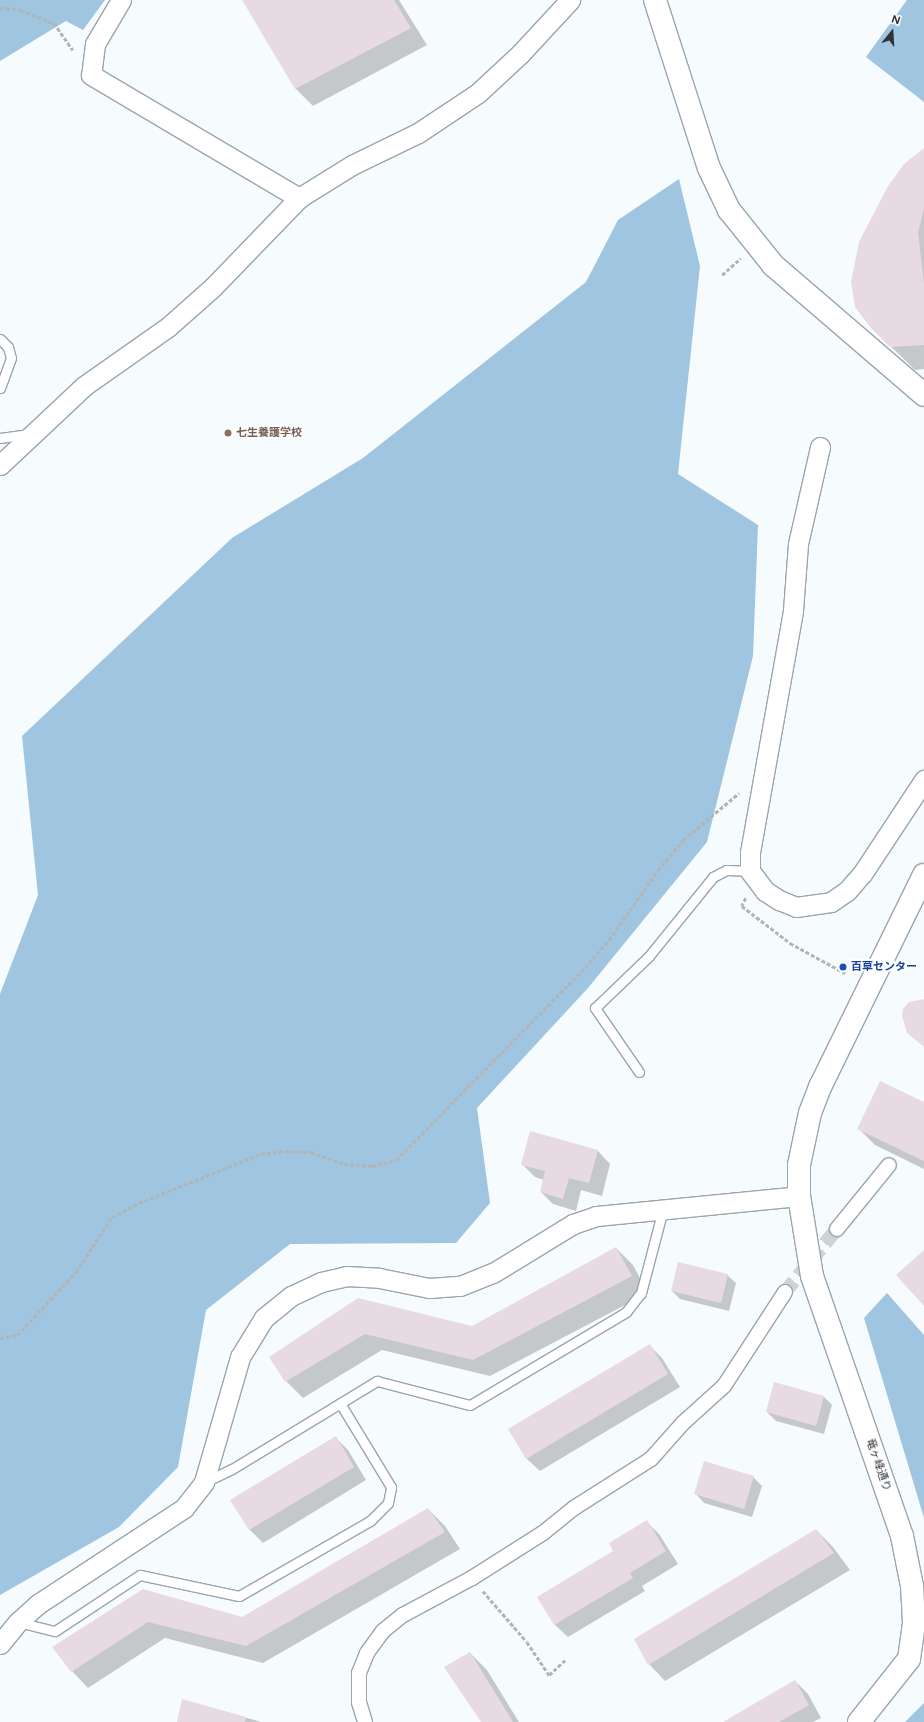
<!DOCTYPE html>
<html>
<head>
<meta charset="utf-8">
<style>
  body { margin:0 }
  #map { position:relative; width:924px; height:1722px; overflow:hidden; background:#f6fbfe; font-family:Figtree,"Noto Sans JP",sans-serif }
  div>[style] { position:absolute }
  .forest>* { inset:0; background:#a0c5e1 }
  .shadow>* { inset:0; background:#0003 }
  .building>* { inset:0; background:#e7dbe1 }
  .pedestrian-tunnel>* { height:14px; margin-top:-7px; transform-origin:0; background:repeating-linear-gradient(90deg,#ced3d6 0 14px,transparent 0 21px) }
  .path>* { height:2.5px; margin-top:-1.25px; transform-origin:0; background:repeating-linear-gradient(90deg,#b0b5b8 0 4px,transparent 0 6px) }
  .roads { filter:drop-shadow(1px 0 #9ba5ad) drop-shadow(-1px 0 #9ba5ad) drop-shadow(0 1px #9ba5ad) drop-shadow(0 -1px #9ba5ad) }
  .service>* { height:9px; margin:-4.5px; padding:0 4.5px; transform-origin:4.5px; border-radius:4.5px; background:#fff }
  .pedestrian>* { height:14px; margin:-7px; padding:0 7px; transform-origin:7px; border-radius:7px; background:#fff }
  .minor>* { height:19px; margin:-9.5px; padding:0 9.5px; transform-origin:9.5px; border-radius:9.5px; background:#fff }
  .tertiary>* { height:22px; margin:-11px; padding:0 11px; transform-origin:11px; border-radius:11px; background:#fff }
  .dots>* { width:11px; height:11px; translate:-50% -50%; box-sizing:border-box; border:2px solid #fff; border-radius:50% }
  span { translate:-50% -50%; white-space:nowrap; text-align:center; line-height:1.15; -webkit-text-stroke:4px #fff; paint-order:stroke }
  .education-label { font-size:11px; color:#785e54; font-weight:700 }
  .left { translate:0 -50%; text-align:left }
  .transit-label { font-size:11px; color:#164399; font-weight:700 }
  .street-label { font-size:11px; color:#303438 }
  .north { position:absolute; left:872px; top:12px; width:40px; height:40px; -webkit-text-stroke:3px #fff; paint-order:stroke; rotate:18deg; font-size:11px; font-weight:700; line-height:16px; text-align:center; color:#303438 }
  .north::after { content:''; display:block; margin:auto; width:14px; height:18px; background:#303438; clip-path:polygon(50% 0,100% 100%,50% 72%,0 100%) }
</style>
</head>
<body>
<div id="map">
  <div class="forest">
    <i style="clip-path:polygon(0 0,105px 0,83px 30px,66px 21px,0 61px)"></i>
    <i style="clip-path:polygon(907px 0,924px 0,924px 102px,866px 57px)"></i>
    <i style="clip-path:polygon(679px 179px,700px 266px,678px 474px,758px 525px,753px 656px,707px 842px,588px 988px,477px 1108px,490px 1203px,456px 1243px,290px 1244px,206px 1310px,178px 1467px,119px 1527px,0 1595px,0 994px,38px 895px,22px 736px,232px 538px,363px 458px,586px 282px,618px 220px)"></i>
    <i style="clip-path:polygon(887px 1293px,924px 1335px,924px 1518px,864px 1318px)"></i>
    <i style="clip-path:polygon(924px 1703px,924px 1722px,905px 1722px)"></i>
  </div>
  <div class="shadow">
    <i style="clip-path:polygon(243px 0,399px 0,427px 45px,313px 106px,296px 89px)"></i>
    <i style="clip-path:polygon(924px 150px,924px 369px,915px 370px,871px 327px)"></i>
    <i style="clip-path:polygon(924px 1104px,924px 1169px,875px 1145px,858px 1128px)"></i>
    <i style="clip-path:polygon(598px 1151px,610px 1164px,602px 1196px,581px 1190px,576px 1211px,553px 1204px,541px 1192px,544px 1180px,535px 1177px,522px 1164px)"></i>
    <i style="clip-path:polygon(616px 1248px,633px 1265px,648px 1293px,490px 1376px,382px 1350px,303px 1398px,286px 1381px,358px 1299px,472px 1327px)"></i>
    <i style="clip-path:polygon(727px 1275px,736px 1283px,729px 1311px,680px 1299px,672px 1291px)"></i>
    <i style="clip-path:polygon(649px 1345px,662px 1358px,680px 1387px,540px 1471px,527px 1459px,509px 1430px)"></i>
    <i style="clip-path:polygon(823px 1396px,832px 1405px,824px 1434px,776px 1421px,767px 1412px)"></i>
    <i style="clip-path:polygon(335px 1437px,348px 1450px,366px 1480px,263px 1543px,250px 1530px,232px 1500px)"></i>
    <i style="clip-path:polygon(753px 1477px,762px 1486px,752px 1517px,704px 1503px,696px 1494px)"></i>
    <i style="clip-path:polygon(428px 1509px,445px 1526px,460px 1549px,263px 1663px,165px 1638px,88px 1688px,72px 1671px,144px 1590px,242px 1618px)"></i>
    <i style="clip-path:polygon(647px 1522px,659px 1534px,678px 1564px,642px 1586px,645px 1591px,568px 1637px,555px 1625px,538px 1597px,614px 1551px)"></i>
    <i style="clip-path:polygon(816px 1530px,833px 1547px,850px 1570px,665px 1681px,649px 1664px)"></i>
    <i style="clip-path:polygon(470px 1653px,487px 1670px,519px 1722px,482px 1722px)"></i>
    <i style="clip-path:polygon(795px 1681px,808px 1694px,821px 1718px,813px 1722px,725px 1722px)"></i>
    <i style="clip-path:polygon(183px 1700px,261px 1722px,178px 1722px)"></i>
  </div>
  <div class="building">
    <i style="clip-path:polygon(242px 0,394px 0,411px 28px,295px 89px)"></i>
    <i style="clip-path:polygon(924px 148px,924px 209px,918px 232px,924px 284px,924px 345px,890px 347px,871px 328px,855px 307px,851px 282px,859px 242px,888px 186px,904px 164px)"></i>
    <i style="clip-path:polygon(924px 999px,924px 1047px,907px 1033px,902px 1016px,903px 1009px,909px 1002px)"></i>
    <i style="clip-path:polygon(880px 1081px,924px 1102px,924px 1161px,857px 1129px)"></i>
    <i style="clip-path:polygon(530px 1131px,598px 1150px,589px 1183px,569px 1178px,563px 1199px,540px 1192px,545px 1171px,521px 1165px)"></i>
    <i style="clip-path:polygon(616px 1247px,632px 1276px,473px 1360px,365px 1334px,285px 1382px,269px 1357px,358px 1298px,472px 1326px)"></i>
    <i style="clip-path:polygon(924px 1250px,924px 1306px,896px 1275px)"></i>
    <i style="clip-path:polygon(678px 1262px,728px 1274px,721px 1303px,671px 1291px)"></i>
    <i style="clip-path:polygon(650px 1344px,668px 1374px,526px 1459px,508px 1429px)"></i>
    <i style="clip-path:polygon(774px 1382px,824px 1396px,816px 1426px,766px 1412px)"></i>
    <i style="clip-path:polygon(336px 1436px,354px 1467px,249px 1530px,230px 1500px)"></i>
    <i style="clip-path:polygon(704px 1461px,754px 1476px,744px 1509px,694px 1494px)"></i>
    <i style="clip-path:polygon(428px 1508px,445px 1532px,246px 1646px,148px 1622px,71px 1672px,52px 1647px,143px 1589px,242px 1617px)"></i>
    <i style="clip-path:polygon(647px 1520px,666px 1551px,630px 1573px,633px 1578px,554px 1625px,537px 1597px,613px 1551px,609px 1543px)"></i>
    <i style="clip-path:polygon(816px 1529px,834px 1553px,648px 1665px,634px 1639px)"></i>
    <i style="clip-path:polygon(470px 1652px,513px 1722px,481px 1722px,444px 1667px)"></i>
    <i style="clip-path:polygon(795px 1680px,809px 1705px,779px 1722px,723px 1722px)"></i>
    <i style="clip-path:polygon(182px 1699px,246px 1717px,245px 1722px,177px 1722px)"></i>
  </div>
  <div class="pedestrian-tunnel">
    <i style="left:785px;top:1292px;width:82px;rotate:-50.5deg"></i>
  </div>
  <div class="path">
    <i style="left:0;top:8px;width:21px;rotate:5deg"></i>
    <i style="left:21px;top:10px;width:35px;rotate:22deg"></i>
    <i style="left:54px;top:23px;width:33px;rotate:55deg"></i>
    <i style="left:722px;top:275px;width:25px;rotate:-42deg"></i>
    <i style="left:746px;top:898px;width:9px;rotate:117deg"></i>
    <i style="left:742px;top:906px;width:61px;rotate:37.6deg"></i>
    <i style="left:790px;top:943px;width:63px;rotate:28.6deg"></i>
    <i style="left:0;top:1338px;width:17px;rotate:-10deg"></i>
    <i style="left:17px;top:1335px;width:86px;rotate:-46.9deg"></i>
    <i style="left:76px;top:1272px;width:66px;rotate:-56.8deg"></i>
    <i style="left:112px;top:1217px;width:30px;rotate:-27deg"></i>
    <i style="left:139px;top:1203px;width:131px;rotate:-21.9deg"></i>
    <i style="left:261px;top:1154px;width:24px;rotate:-7deg"></i>
    <i style="left:285px;top:1151px;width:26px;rotate:2deg"></i>
    <i style="left:311px;top:1152px;width:35px;rotate:20deg"></i>
    <i style="left:344px;top:1164px;width:28px;rotate:4deg"></i>
    <i style="left:372px;top:1166px;width:25px;rotate:-14deg"></i>
    <i style="left:396px;top:1160px;width:264px;rotate:-45.5deg"></i>
    <i style="left:581px;top:972px;width:43px;rotate:-48.8deg"></i>
    <i style="left:609px;top:940px;width:85px;rotate:-55deg"></i>
    <i style="left:658px;top:870px;width:39px;rotate:-50deg"></i>
    <i style="left:683px;top:840px;width:73px;rotate:-40deg"></i>
    <i style="left:483px;top:1591px;width:67px;rotate:49.2deg"></i>
    <i style="left:527px;top:1642px;width:40px;rotate:56deg"></i>
    <i style="left:549px;top:1675px;width:23px;rotate:-43deg"></i>
  </div>
  <div class="roads">
    <div class="service">
      <i style="left:0;top:339px;width:11px;rotate:45deg"></i>
      <i style="left:8px;top:347px;width:11px;rotate:75deg"></i>
      <i style="left:11px;top:358px;width:32px;rotate:110deg"></i>
      <i style="left:0;top:438px;width:28px;rotate:-8deg"></i>
      <i style="left:639px;top:1072px;width:78px;rotate:-124.5deg"></i>
      <i style="left:595px;top:1008px;width:75px;rotate:-43.9deg"></i>
      <i style="left:649px;top:956px;width:102px;rotate:-51deg"></i>
      <i style="left:713px;top:877px;width:15px;rotate:-28deg"></i>
      <i style="left:726px;top:870px;width:24px;rotate:2deg"></i>
      <i style="left:205px;top:1482px;width:30px;rotate:-26deg"></i>
      <i style="left:232px;top:1469px;width:170px;rotate:-31.3deg"></i>
      <i style="left:377px;top:1381px;width:96px;rotate:14.5deg"></i>
      <i style="left:470px;top:1405px;width:182px;rotate:-30.8deg"></i>
      <i style="left:626px;top:1312px;width:24px;rotate:-52deg"></i>
      <i style="left:641px;top:1293px;width:87px;rotate:-75.3deg"></i>
      <i style="left:18px;top:1622px;width:38px;rotate:14deg"></i>
      <i style="left:55px;top:1631px;width:102px;rotate:-33.4deg"></i>
      <i style="left:140px;top:1575px;width:101px;rotate:12deg"></i>
      <i style="left:239px;top:1596px;width:151px;rotate:-29.8deg"></i>
      <i style="left:370px;top:1521px;width:25px;rotate:-45deg"></i>
      <i style="left:388px;top:1503px;width:16px;rotate:-79deg"></i>
      <i style="left:391px;top:1487px;width:98px;rotate:-121.3deg"></i>
    </div>
    <div class="pedestrian">
      <i style="left:837px;top:1229px;width:82px;rotate:-50.9deg"></i>
      <i style="left:365px;top:1722px;width:21px;rotate:-107deg"></i>
      <i style="left:359px;top:1702px;width:29px;rotate:-90deg"></i>
      <i style="left:359px;top:1673px;width:22px;rotate:-68deg"></i>
      <i style="left:367px;top:1653px;width:27px;rotate:-54deg"></i>
      <i style="left:383px;top:1631px;width:26px;rotate:-39deg"></i>
      <i style="left:403px;top:1615px;width:78px;rotate:-28.2deg"></i>
      <i style="left:472px;top:1578px;width:84px;rotate:-32.4deg"></i>
      <i style="left:543px;top:1533px;width:40px;rotate:-39deg"></i>
      <i style="left:574px;top:1508px;width:91px;rotate:-32.5deg"></i>
      <i style="left:651px;top:1459px;width:48px;rotate:-48.4deg"></i>
      <i style="left:683px;top:1423px;width:55px;rotate:-42.1deg"></i>
      <i style="left:724px;top:1386px;width:112px;rotate:-57deg"></i>
    </div>
    <div class="minor">
      <i style="left:121px;top:0;width:51px;rotate:120.6deg"></i>
      <i style="left:95px;top:44px;width:31px;rotate:97deg"></i>
      <i style="left:91px;top:75px;width:242px;rotate:30.6deg"></i>
      <i style="left:820px;top:447px;width:99px;rotate:102.8deg"></i>
      <i style="left:798px;top:544px;width:67px;rotate:94.3deg"></i>
      <i style="left:793px;top:611px;width:246px;rotate:100.1deg"></i>
      <i style="left:750px;top:853px;width:18px;rotate:90deg"></i>
      <i style="left:750px;top:871px;width:25px;rotate:53deg"></i>
      <i style="left:765px;top:891px;width:17px;rotate:33deg"></i>
      <i style="left:779px;top:900px;width:18px;rotate:22deg"></i>
      <i style="left:796px;top:907px;width:35px;rotate:-8deg"></i>
      <i style="left:831px;top:902px;width:19px;rotate:-35deg"></i>
      <i style="left:847px;top:891px;width:23px;rotate:-49deg"></i>
      <i style="left:862px;top:874px;width:113px;rotate:-56.6deg"></i>
      <i style="left:0;top:465px;width:115px;rotate:-43.2deg"></i>
      <i style="left:84px;top:386px;width:103px;rotate:-35.1deg"></i>
      <i style="left:168px;top:327px;width:60px;rotate:-41.6deg"></i>
      <i style="left:213px;top:287px;width:124px;rotate:-46deg"></i>
      <i style="left:299px;top:198px;width:62px;rotate:-31.9deg"></i>
      <i style="left:352px;top:165px;width:73px;rotate:-25.9deg"></i>
      <i style="left:418px;top:133px;width:72px;rotate:-33.7deg"></i>
      <i style="left:478px;top:93px;width:57px;rotate:-42.9deg"></i>
      <i style="left:520px;top:54px;width:74px;rotate:-47.2deg"></i>
      <i style="left:0;top:1644px;width:28px;rotate:-51deg"></i>
      <i style="left:18px;top:1622px;width:27px;rotate:-42deg"></i>
      <i style="left:38px;top:1604px;width:175px;rotate:-33.3deg"></i>
      <i style="left:184px;top:1508px;width:33px;rotate:-52deg"></i>
      <i style="left:204px;top:1482px;width:130px;rotate:-73.9deg"></i>
      <i style="left:240px;top:1357px;width:46px;rotate:-58.4deg"></i>
      <i style="left:264px;top:1318px;width:35px;rotate:-39deg"></i>
      <i style="left:291px;top:1296px;width:33px;rotate:-25deg"></i>
      <i style="left:321px;top:1282px;width:26px;rotate:-13deg"></i>
      <i style="left:346px;top:1276px;width:33px;rotate:3deg"></i>
      <i style="left:379px;top:1278px;width:51px;rotate:11.3deg"></i>
      <i style="left:429px;top:1288px;width:31px;rotate:-4deg"></i>
      <i style="left:460px;top:1286px;width:35px;rotate:-22deg"></i>
      <i style="left:493px;top:1273px;width:94px;rotate:-31.5deg"></i>
      <i style="left:573px;top:1224px;width:24px;rotate:-19deg"></i>
      <i style="left:596px;top:1216px;width:204px;rotate:-5.6deg"></i>
    </div>
    <div class="tertiary">
      <i style="left:655px;top:0;width:176px;rotate:72.2deg"></i>
      <i style="left:709px;top:168px;width:47px;rotate:64.5deg"></i>
      <i style="left:729px;top:210px;width:70px;rotate:51.3deg"></i>
      <i style="left:773px;top:265px;width:199px;rotate:40.7deg"></i>
      <i style="left:859px;top:1722px;width:80px;rotate:-51.6deg"></i>
      <i style="left:909px;top:1659px;width:36px;rotate:-82deg"></i>
      <i style="left:914px;top:1623px;width:37px;rotate:-93deg"></i>
      <i style="left:912px;top:1586px;width:51px;rotate:-101.3deg"></i>
      <i style="left:902px;top:1536px;width:275px;rotate:-109.1deg"></i>
      <i style="left:812px;top:1276px;width:81px;rotate:-99.2deg"></i>
      <i style="left:799px;top:1196px;width:31px;rotate:-90deg"></i>
      <i style="left:799px;top:1165px;width:53px;rotate:-78.1deg"></i>
      <i style="left:810px;top:1113px;width:30px;rotate:-69deg"></i>
      <i style="left:821px;top:1085px;width:234px;rotate:-63.9deg"></i>
    </div>
  </div>
  <div class="dots">
    <i style="left:228px;top:433px;background:#8d6e63"></i>
    <i style="left:843px;top:967px;background:#1a4fb4"></i>
  </div>
  <div class="education-label">
    <span class="left" style="left:236px;top:433px">七生養護学校</span>
  </div>
  <div class="transit-label">
    <span class="left" style="left:851px;top:967px">百草センター</span>
  </div>
  <div class="street-label">
    <span style="left:878px;top:1465px;rotate:71deg">竜ヶ峰通り</span>
  </div>
  <div class="north">N</div>
</div>
</body>
</html>
